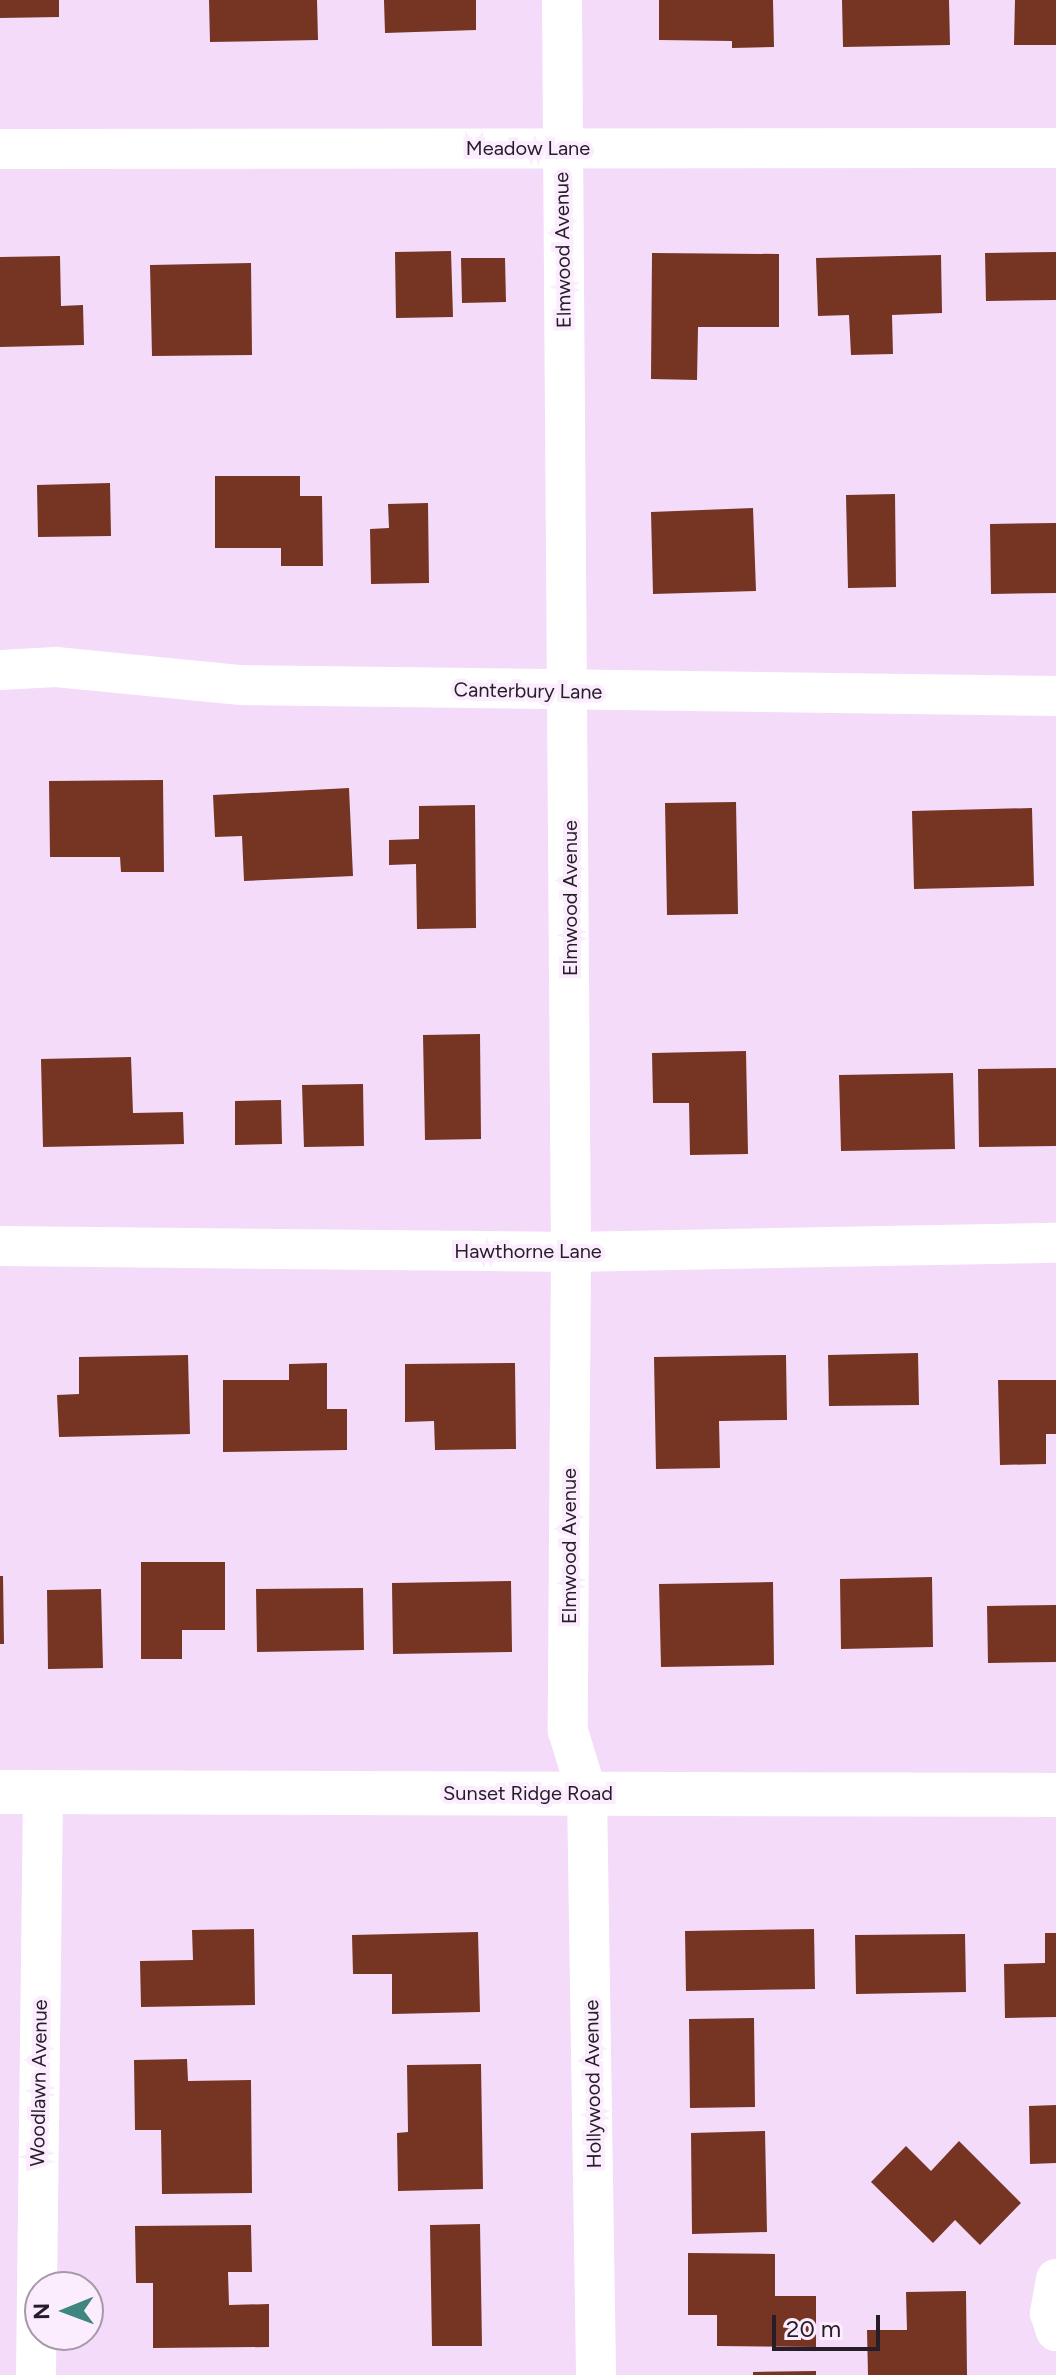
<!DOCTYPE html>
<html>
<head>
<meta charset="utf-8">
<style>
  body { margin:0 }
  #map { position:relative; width:1056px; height:2375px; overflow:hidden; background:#f4dbf9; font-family:Figtree,sans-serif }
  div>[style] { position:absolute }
  .building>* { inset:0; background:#763422 }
  .street>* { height:40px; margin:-20px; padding:0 20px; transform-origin:20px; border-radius:20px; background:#fff }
  .secondary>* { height:44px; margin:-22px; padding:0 22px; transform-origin:22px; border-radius:22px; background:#fff }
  span { translate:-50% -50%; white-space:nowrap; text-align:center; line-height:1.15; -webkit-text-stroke:8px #fbecfe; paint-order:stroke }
  .street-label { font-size:20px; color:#261d28 }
  .north { position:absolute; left:24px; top:2271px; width:80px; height:80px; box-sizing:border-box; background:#fbecfe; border:2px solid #a699a8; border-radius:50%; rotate:269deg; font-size:22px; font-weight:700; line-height:32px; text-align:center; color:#261d28 }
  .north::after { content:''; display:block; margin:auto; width:28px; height:36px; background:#408680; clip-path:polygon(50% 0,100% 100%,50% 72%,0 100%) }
  .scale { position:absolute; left:772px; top:2315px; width:108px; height:36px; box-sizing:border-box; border:4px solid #261d28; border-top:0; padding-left:10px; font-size:24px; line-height:28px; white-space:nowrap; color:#261d28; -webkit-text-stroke:6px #fbecfe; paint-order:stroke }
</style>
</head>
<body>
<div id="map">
  <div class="building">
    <i style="clip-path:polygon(0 0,59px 0,59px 17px,0 18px)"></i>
    <i style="clip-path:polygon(209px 0,317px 0,318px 40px,210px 42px)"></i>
    <i style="clip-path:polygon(384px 0,476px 0,476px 30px,385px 33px)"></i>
    <i style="clip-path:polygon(659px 0,773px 0,774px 47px,732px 48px,732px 41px,659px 40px)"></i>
    <i style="clip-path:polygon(842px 0,949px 0,950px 45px,843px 47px)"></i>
    <i style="clip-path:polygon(1015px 0,1056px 0,1056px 45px,1014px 45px)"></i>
    <i style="clip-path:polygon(451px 251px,453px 317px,396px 318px,395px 252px)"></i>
    <i style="clip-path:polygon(1056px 252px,1056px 300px,986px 301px,985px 253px)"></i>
    <i style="clip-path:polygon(652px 253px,779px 254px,779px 327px,698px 327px,697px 380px,651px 379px)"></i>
    <i style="clip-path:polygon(941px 255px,942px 313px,892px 315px,893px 354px,851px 355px,849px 315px,818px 316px,816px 258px)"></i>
    <i style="clip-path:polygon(60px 256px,61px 306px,83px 305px,84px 345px,0 347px,0 257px)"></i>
    <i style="clip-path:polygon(461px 258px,505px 258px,506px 302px,462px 303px)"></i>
    <i style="clip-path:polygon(251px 263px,252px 355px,152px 356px,150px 265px)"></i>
    <i style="clip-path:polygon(215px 476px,300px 476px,300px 496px,322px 496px,323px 566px,281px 566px,281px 548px,215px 548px)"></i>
    <i style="clip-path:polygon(110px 483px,111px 536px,38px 537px,37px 485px)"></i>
    <i style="clip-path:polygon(895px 494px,896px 587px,848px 588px,846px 495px)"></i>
    <i style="clip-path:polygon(428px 503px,429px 583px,371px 584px,370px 529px,389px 528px,388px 504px)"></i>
    <i style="clip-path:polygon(753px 508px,756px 591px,653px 594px,651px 512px)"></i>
    <i style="clip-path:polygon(1056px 523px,1056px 593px,991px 594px,990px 524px)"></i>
    <i style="clip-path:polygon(163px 780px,164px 872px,121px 872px,120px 857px,50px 857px,49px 781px)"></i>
    <i style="clip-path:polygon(349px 788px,353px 876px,244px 881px,242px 836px,215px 837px,213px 795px)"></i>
    <i style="clip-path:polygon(736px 802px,738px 914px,667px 915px,665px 803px)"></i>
    <i style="clip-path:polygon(475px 805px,476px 928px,417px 929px,416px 864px,389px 865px,389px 840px,419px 839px,419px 806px)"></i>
    <i style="clip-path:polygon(1032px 808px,1034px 886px,914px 889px,912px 811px)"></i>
    <i style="clip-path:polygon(480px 1034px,481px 1139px,425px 1140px,423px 1035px)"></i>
    <i style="clip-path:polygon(746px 1051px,748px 1154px,690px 1155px,689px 1103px,653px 1103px,652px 1053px)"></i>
    <i style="clip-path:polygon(131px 1057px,133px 1113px,183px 1112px,184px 1144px,43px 1147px,41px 1059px)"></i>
    <i style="clip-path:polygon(1056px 1068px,1056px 1146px,979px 1147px,978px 1069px)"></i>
    <i style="clip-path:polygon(953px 1073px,955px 1149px,841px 1151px,839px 1075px)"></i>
    <i style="clip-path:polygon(363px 1084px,364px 1146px,304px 1147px,302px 1085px)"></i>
    <i style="clip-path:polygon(281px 1100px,282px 1144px,235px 1145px,235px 1101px)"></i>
    <i style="clip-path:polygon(918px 1353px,919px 1405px,829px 1406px,828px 1355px)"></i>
    <i style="clip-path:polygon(188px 1355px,190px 1434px,59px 1437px,57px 1395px,79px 1394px,79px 1357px)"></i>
    <i style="clip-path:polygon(786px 1355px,787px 1420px,719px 1421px,720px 1468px,656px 1469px,654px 1357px)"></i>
    <i style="clip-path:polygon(327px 1363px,327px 1409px,347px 1409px,347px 1450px,223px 1452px,223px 1380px,289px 1380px,289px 1364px)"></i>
    <i style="clip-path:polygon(515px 1363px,516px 1449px,435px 1450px,434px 1421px,405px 1422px,405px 1364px)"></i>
    <i style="clip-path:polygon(998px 1380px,1056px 1380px,1056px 1434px,1046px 1434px,1046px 1464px,1000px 1465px)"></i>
    <i style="clip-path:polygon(141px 1562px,225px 1562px,225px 1630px,182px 1630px,182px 1659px,141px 1659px)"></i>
    <i style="clip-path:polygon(0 1576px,3px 1576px,4px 1644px,0 1644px)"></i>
    <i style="clip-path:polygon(932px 1577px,933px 1647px,841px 1649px,840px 1579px)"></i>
    <i style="clip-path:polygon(511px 1581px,512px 1652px,393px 1654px,392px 1583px)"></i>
    <i style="clip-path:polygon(773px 1582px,774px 1665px,661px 1667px,659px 1584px)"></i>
    <i style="clip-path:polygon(363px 1588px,364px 1650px,257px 1652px,256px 1589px)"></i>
    <i style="clip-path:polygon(101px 1589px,103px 1668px,48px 1669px,47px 1590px)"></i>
    <i style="clip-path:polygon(1056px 1605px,1056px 1662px,988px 1663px,987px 1606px)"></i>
    <i style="clip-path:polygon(254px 1929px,255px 2005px,141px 2007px,140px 1961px,193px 1960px,192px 1930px)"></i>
    <i style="clip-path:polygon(814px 1929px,815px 1989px,686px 1991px,685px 1931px)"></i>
    <i style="clip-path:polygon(478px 1932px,480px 2012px,392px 2014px,392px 1974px,353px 1974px,352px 1935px)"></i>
    <i style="clip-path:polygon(1045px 1933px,1056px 1933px,1056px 2017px,1005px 2018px,1004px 1964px,1045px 1963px)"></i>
    <i style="clip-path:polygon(965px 1934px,966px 1992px,856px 1994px,855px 1935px)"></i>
    <i style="clip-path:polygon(754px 2018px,755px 2107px,690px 2108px,689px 2019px)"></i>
    <i style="clip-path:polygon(187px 2059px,188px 2081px,251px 2080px,252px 2193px,162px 2194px,161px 2130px,135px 2130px,134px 2060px)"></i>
    <i style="clip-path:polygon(481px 2064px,483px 2189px,398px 2191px,397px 2133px,408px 2132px,407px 2065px)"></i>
    <i style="clip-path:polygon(1056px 2105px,1056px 2163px,1030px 2164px,1029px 2106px)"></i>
    <i style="clip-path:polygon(765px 2131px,767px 2232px,692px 2234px,691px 2133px)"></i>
    <i style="clip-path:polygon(959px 2141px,1021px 2203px,980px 2245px,955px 2220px,933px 2243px,871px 2182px,906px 2146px,931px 2171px)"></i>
    <i style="clip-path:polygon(480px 2224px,482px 2346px,432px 2346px,430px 2225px)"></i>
    <i style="clip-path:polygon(251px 2225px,252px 2272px,228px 2272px,229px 2305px,269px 2304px,269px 2347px,153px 2348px,153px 2283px,136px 2283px,135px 2226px)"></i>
    <i style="clip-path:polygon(688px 2253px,775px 2254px,775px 2296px,816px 2296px,816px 2347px,717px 2346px,717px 2315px,688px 2315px)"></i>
    <i style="clip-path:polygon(966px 2291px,967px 2375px,868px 2375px,867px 2330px,907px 2330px,906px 2292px)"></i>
    <i style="clip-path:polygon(816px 2371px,816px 2375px,753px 2375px,753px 2372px)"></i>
  </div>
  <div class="street">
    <i style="left:562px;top:0;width:1252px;rotate:89.59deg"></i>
    <i style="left:571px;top:1252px;width:479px;rotate:90.4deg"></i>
    <i style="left:568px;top:1731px;width:65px;rotate:73deg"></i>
    <i style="left:587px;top:1793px;width:582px;rotate:89.11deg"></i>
    <i style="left:0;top:149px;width:1056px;rotate:-0.05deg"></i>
    <i style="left:0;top:670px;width:56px;rotate:-3.1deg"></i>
    <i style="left:56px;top:667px;width:186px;rotate:5.6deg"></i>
    <i style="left:241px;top:685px;width:815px;rotate:0.77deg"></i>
    <i style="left:0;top:1246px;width:571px;rotate:0.6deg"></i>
    <i style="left:571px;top:1252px;width:485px;rotate:-1.1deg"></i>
    <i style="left:1056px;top:2279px;width:35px;rotate:100deg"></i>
    <i style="left:1050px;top:2313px;width:19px;rotate:72deg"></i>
    <i style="left:36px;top:2375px;width:583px;rotate:-89.31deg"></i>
  </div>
  <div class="secondary">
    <i style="left:0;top:1792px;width:1056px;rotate:0.16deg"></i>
  </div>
  <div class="street-label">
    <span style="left:528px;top:148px">Meadow Lane</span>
    <span style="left:563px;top:250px;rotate:-91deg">Elmwood Avenue</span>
    <span style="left:528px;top:691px;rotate:1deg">Canterbury Lane</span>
    <span style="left:570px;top:898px;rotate:-90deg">Elmwood Avenue</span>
    <span style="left:528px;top:1251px">Hawthorne Lane</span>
    <span style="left:569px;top:1546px;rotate:-90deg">Elmwood Avenue</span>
    <span style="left:528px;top:1793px">Sunset Ridge Road</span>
    <span style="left:39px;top:2083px;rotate:-89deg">Woodlawn Avenue</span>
    <span style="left:593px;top:2084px;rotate:-91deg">Hollywood Avenue</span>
  </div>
  <div class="north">N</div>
  <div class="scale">20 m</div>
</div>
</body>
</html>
